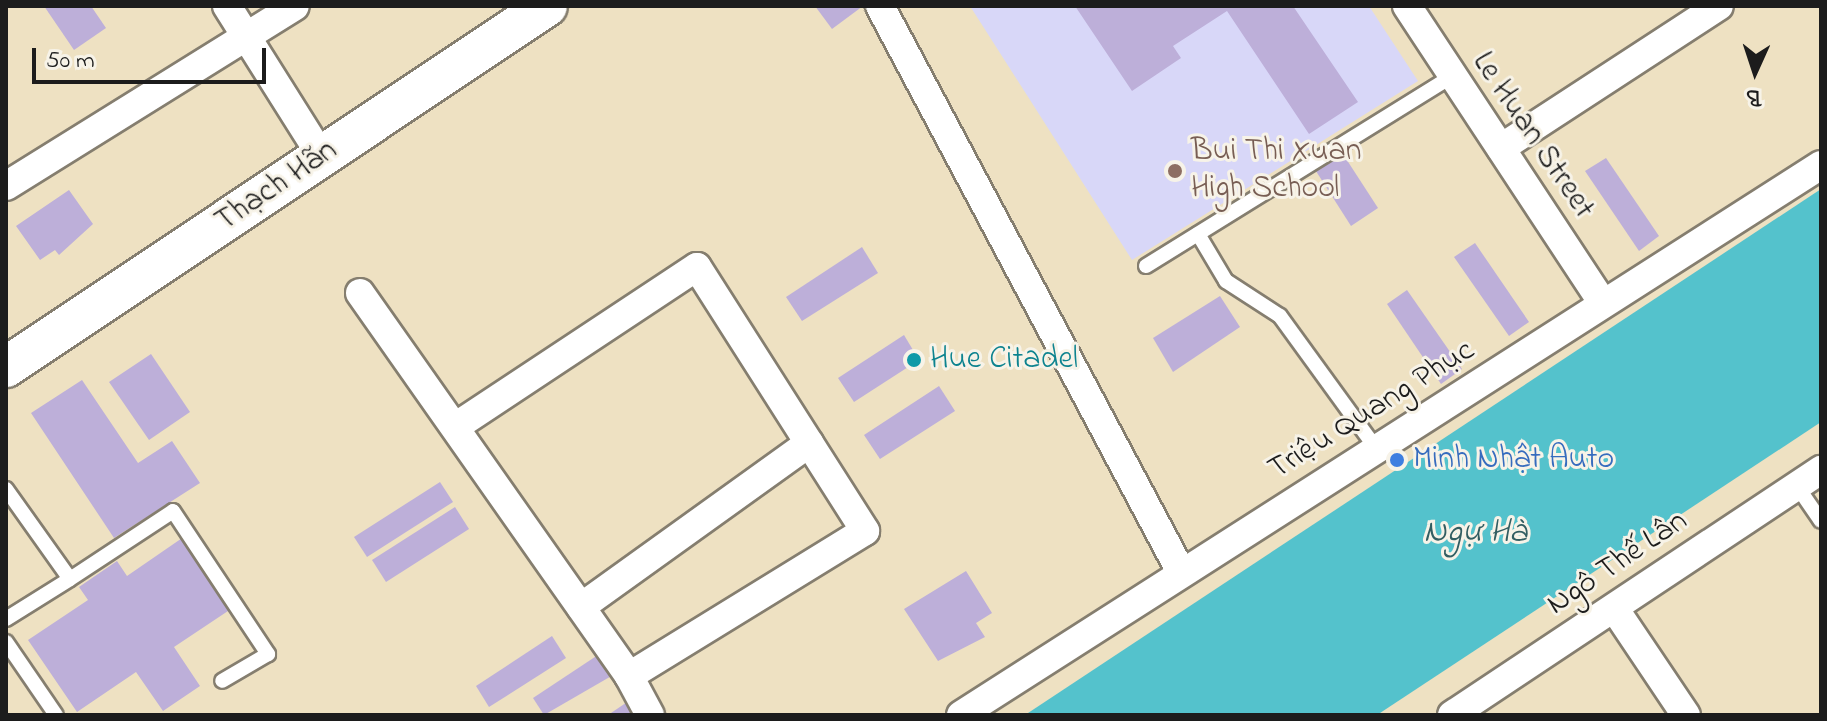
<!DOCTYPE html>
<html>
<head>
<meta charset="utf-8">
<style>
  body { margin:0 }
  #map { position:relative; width:1827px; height:721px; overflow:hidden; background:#eee1c2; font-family:"Indie Flower",sans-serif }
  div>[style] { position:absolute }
  .built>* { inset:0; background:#d8d7f8 }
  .water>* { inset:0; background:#54c2cc }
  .building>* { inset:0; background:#bdafd9 }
  .roads { filter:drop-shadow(2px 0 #857e6f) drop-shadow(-2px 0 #857e6f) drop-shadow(0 2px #857e6f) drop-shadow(0 -2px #857e6f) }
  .lane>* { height:14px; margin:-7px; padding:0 7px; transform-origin:7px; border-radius:7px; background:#fff }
  .street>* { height:28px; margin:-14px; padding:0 14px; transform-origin:14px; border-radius:14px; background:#fff }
  .secondary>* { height:40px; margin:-20px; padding:0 20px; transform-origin:20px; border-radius:20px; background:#fff }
  .dots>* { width:22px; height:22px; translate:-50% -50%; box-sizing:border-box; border:4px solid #f7f3e8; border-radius:50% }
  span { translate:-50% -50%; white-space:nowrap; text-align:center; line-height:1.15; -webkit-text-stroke:6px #f7f3e8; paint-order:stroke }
  .street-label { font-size:32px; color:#1c1c1c }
  .education-label { font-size:32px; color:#785e54 }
  .left { translate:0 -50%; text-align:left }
  .culture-label { font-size:32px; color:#0d838f }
  .shop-label { font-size:32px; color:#366cbe }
  .water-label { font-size:34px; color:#325e62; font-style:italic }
  .frame { position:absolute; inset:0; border:8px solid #1c1c1c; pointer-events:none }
  .north { position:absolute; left:1715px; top:32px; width:80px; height:80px; -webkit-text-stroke:6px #f7f3e8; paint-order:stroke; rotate:183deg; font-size:22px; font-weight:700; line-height:32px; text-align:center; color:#1c1c1c }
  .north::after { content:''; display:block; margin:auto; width:28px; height:36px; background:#1c1c1c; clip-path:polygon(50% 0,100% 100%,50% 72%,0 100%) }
  .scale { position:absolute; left:32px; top:48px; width:234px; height:36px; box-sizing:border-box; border:4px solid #1c1c1c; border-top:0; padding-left:10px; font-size:24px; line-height:28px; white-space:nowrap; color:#1c1c1c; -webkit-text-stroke:6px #f7f3e8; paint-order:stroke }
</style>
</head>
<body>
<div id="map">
  <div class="built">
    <i style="clip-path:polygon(970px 6px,1369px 6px,1418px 81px,1132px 260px)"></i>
  </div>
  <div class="water">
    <i style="clip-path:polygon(1821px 189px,1821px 422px,1377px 715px,1025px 715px)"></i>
  </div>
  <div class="building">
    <i style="clip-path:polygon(44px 6px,91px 6px,106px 28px,74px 50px)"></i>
    <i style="clip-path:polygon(815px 6px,863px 6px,832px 29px)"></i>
    <i style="clip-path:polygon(1075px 6px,1293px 6px,1358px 102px,1309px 134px,1227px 11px,1173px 46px,1181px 58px,1132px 91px)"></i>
    <i style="clip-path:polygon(1341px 151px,1378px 208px,1351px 226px,1314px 168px)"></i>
    <i style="clip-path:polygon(1606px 158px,1659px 236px,1639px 251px,1585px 171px)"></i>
    <i style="clip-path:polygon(69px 190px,93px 224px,59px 255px,55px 250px,40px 260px,16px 226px)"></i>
    <i style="clip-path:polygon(1475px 243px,1529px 322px,1509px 336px,1454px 257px)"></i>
    <i style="clip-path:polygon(862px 247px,878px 273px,802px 321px,786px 297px)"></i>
    <i style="clip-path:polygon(1407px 290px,1462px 369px,1441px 384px,1387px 304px)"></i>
    <i style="clip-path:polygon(1220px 296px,1240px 327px,1173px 372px,1153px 338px)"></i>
    <i style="clip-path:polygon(904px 335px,919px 360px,854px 402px,838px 378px)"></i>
    <i style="clip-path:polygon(151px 354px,190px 412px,149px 440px,109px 382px)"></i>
    <i style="clip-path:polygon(82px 380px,138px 463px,172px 441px,200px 483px,114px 538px,31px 413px)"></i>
    <i style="clip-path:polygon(939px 386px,955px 411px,880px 459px,864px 435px)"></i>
    <i style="clip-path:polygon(440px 482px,453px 502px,367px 557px,354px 537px)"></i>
    <i style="clip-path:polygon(455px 507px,469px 529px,386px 582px,372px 560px)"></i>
    <i style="clip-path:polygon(188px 534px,237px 605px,174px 647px,200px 686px,163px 711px,136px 672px,77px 712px,28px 640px,88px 600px,79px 587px,117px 561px,127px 576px)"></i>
    <i style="clip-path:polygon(966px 571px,992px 613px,976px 623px,985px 637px,938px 661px,904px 609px)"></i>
    <i style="clip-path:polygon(552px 636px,566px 658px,489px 707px,476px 686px)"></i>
    <i style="clip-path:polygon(613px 645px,627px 667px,544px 715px,533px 698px)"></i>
    <i style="clip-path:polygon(642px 692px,657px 715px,608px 715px)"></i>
  </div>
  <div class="roads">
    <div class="lane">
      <i style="left:1198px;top:234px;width:55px;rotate:59.2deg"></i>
      <i style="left:1226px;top:281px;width:64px;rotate:32.9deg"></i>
      <i style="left:1280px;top:316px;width:167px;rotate:54deg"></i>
      <i style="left:1146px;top:266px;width:359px;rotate:-31.8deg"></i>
      <i style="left:1797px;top:486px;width:42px;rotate:55.6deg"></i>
      <i style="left:6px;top:489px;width:110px;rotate:54.6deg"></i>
      <i style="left:70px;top:579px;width:123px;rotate:-33.4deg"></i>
      <i style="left:173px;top:511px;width:172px;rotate:56.4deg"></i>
      <i style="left:268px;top:654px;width:53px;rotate:149.6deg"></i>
      <i style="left:6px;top:619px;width:75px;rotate:-32deg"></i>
      <i style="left:6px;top:642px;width:88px;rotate:55.6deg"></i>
    </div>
    <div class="street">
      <i style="left:227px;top:6px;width:178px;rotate:57.8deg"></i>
      <i style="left:880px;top:6px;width:639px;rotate:61.99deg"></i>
      <i style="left:1407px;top:6px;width:356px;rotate:56.6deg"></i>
      <i style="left:1501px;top:148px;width:260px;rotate:-33.1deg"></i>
      <i style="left:6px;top:186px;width:340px;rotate:-31.9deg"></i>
      <i style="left:360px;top:293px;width:468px;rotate:54.9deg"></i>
      <i style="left:629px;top:676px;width:44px;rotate:61.7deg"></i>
      <i style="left:455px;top:427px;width:290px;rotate:-33.5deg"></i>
      <i style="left:697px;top:267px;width:313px;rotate:57.5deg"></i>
      <i style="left:865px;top:531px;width:277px;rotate:148.4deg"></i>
      <i style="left:581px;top:607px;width:281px;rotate:-35.7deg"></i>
      <i style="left:1614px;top:608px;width:129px;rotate:56.1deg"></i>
      <i style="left:961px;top:715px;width:1021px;rotate:-32.6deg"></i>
      <i style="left:1452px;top:715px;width:443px;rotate:-33.6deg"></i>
    </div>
    <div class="secondary">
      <i style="left:6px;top:367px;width:650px;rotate:-33.71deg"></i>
    </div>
  </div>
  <div class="dots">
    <i style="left:1175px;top:171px;background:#8d6e63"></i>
    <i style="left:914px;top:360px;background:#0f9aa8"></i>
    <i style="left:1397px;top:460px;background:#3f7fe0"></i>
  </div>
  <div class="street-label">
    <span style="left:1532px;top:136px;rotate:56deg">Le Huan Street</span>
    <span style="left:277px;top:187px;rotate:-34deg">Thạch Hãn</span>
    <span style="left:1372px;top:411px;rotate:-32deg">Triệu Quang Phục</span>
    <span style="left:1618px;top:564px;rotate:-34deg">Ngô Thế Lân</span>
  </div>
  <div class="education-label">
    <span class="left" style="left:1191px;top:171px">Bui Thi Xuan<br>High School</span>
  </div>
  <div class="culture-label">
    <span class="left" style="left:930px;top:360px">Hue Citadel</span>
  </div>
  <div class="shop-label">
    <span class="left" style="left:1413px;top:460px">Minh Nhật Auto</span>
  </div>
  <div class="water-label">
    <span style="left:1475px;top:534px">Ngự Hà</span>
  </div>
  <div class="frame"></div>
  <div class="north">B</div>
  <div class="scale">50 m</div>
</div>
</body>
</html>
